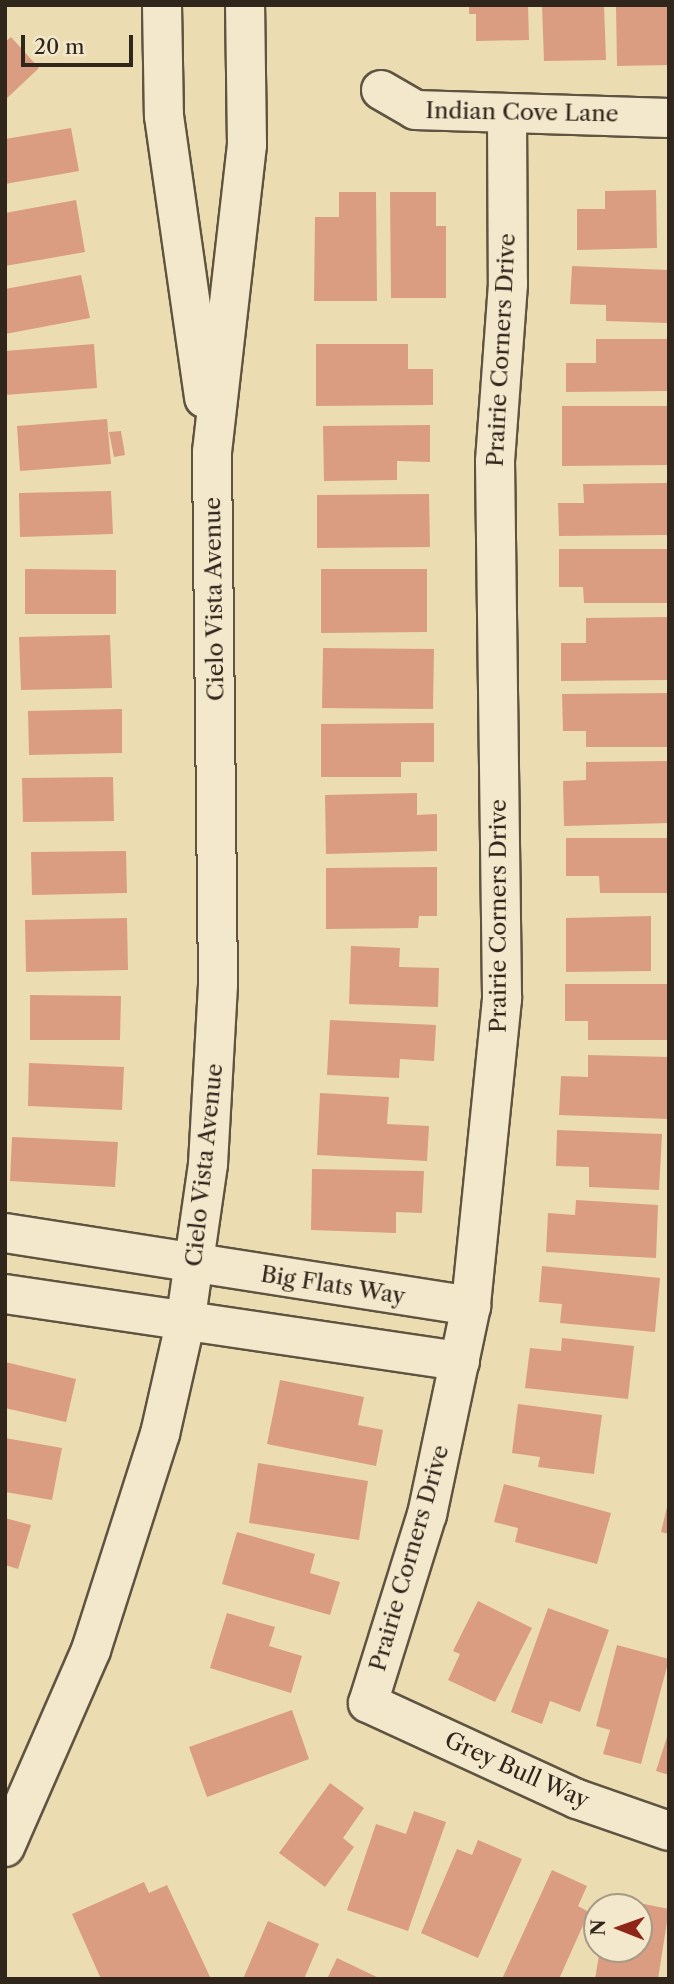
<!DOCTYPE html>
<html>
<head>
<meta charset="utf-8">
<style>
  body { margin:0 }
  #map { position:relative; width:674px; height:1984px; overflow:hidden; background:#ecdcb1; font-family:"Libre Caslon Text",serif }
  div>[style] { position:absolute }
  .building>* { inset:0; background:#da9d81 }
  .roads { filter:drop-shadow(2px 0 #5f5441) drop-shadow(-2px 0 #5f5441) drop-shadow(0 2px #5f5441) drop-shadow(0 -2px #5f5441) }
  .minor>* { height:38px; margin:-19px; padding:0 19px; transform-origin:19px; border-radius:19px; background:#f3e8cc }
  .tertiary>* { height:38px; margin:-19px; padding:0 19px; transform-origin:19px; border-radius:19px; background:#f3e8cc }
  span { translate:-50% -50%; white-space:nowrap; text-align:center; line-height:1.15; -webkit-text-stroke:5px #f3e8cc; paint-order:stroke }
  .street-label { font-size:23px; color:#30261c }
  .frame { position:absolute; inset:0; border:7px solid #30261c; pointer-events:none }
  .north { position:absolute; left:583px; top:1893px; width:70px; height:70px; box-sizing:border-box; background:#f3e8cc; border:2px solid #a59a86; border-radius:50%; rotate:271deg; font-size:19px; font-weight:700; line-height:28px; text-align:center; color:#30261c }
  .north::after { content:''; display:block; margin:auto; width:24px; height:32px; background:#8f2418; clip-path:polygon(50% 0,100% 100%,50% 72%,0 100%) }
  .scale { position:absolute; left:21px; top:35px; width:112px; height:32px; box-sizing:border-box; border:4px solid #30261c; border-top:0; padding-left:9px; font-size:21px; line-height:24px; white-space:nowrap; color:#30261c; -webkit-text-stroke:5px #f3e8cc; paint-order:stroke }
</style>
</head>
<body>
<div id="map">
  <div class="building">
    <i style="clip-path:polygon(469px 5px,528px 5px,529px 40px,476px 41px,476px 14px,469px 14px)"></i>
    <i style="clip-path:polygon(542px 5px,604px 5px,606px 60px,544px 61px)"></i>
    <i style="clip-path:polygon(616px 5px,669px 5px,669px 65px,617px 66px)"></i>
    <i style="clip-path:polygon(11px 37px,39px 68px,5px 100px,5px 42px)"></i>
    <i style="clip-path:polygon(71px 128px,79px 171px,5px 184px,5px 139px)"></i>
    <i style="clip-path:polygon(656px 190px,657px 248px,577px 250px,577px 209px,605px 209px,605px 191px)"></i>
    <i style="clip-path:polygon(339px 192px,376px 192px,377px 301px,314px 301px,315px 217px,339px 217px)"></i>
    <i style="clip-path:polygon(390px 192px,436px 192px,436px 226px,446px 226px,446px 298px,391px 298px)"></i>
    <i style="clip-path:polygon(76px 200px,85px 252px,5px 266px,5px 213px)"></i>
    <i style="clip-path:polygon(572px 266px,669px 270px,669px 323px,606px 321px,606px 305px,570px 304px)"></i>
    <i style="clip-path:polygon(81px 275px,90px 318px,5px 334px,5px 289px)"></i>
    <i style="clip-path:polygon(596px 339px,669px 339px,669px 391px,566px 392px,566px 363px,596px 363px)"></i>
    <i style="clip-path:polygon(94px 344px,97px 388px,5px 395px,5px 351px)"></i>
    <i style="clip-path:polygon(316px 344px,408px 344px,408px 369px,433px 369px,433px 405px,316px 406px)"></i>
    <i style="clip-path:polygon(562px 406px,669px 406px,669px 465px,562px 466px)"></i>
    <i style="clip-path:polygon(107px 419px,111px 464px,20px 471px,17px 426px)"></i>
    <i style="clip-path:polygon(430px 425px,430px 462px,397px 461px,397px 480px,324px 481px,323px 426px)"></i>
    <i style="clip-path:polygon(121px 431px,125px 455px,114px 457px,109px 432px)"></i>
    <i style="clip-path:polygon(667px 483px,667px 535px,559px 536px,558px 503px,584px 503px,583px 484px)"></i>
    <i style="clip-path:polygon(111px 491px,113px 534px,20px 537px,19px 493px)"></i>
    <i style="clip-path:polygon(429px 494px,430px 547px,317px 548px,317px 495px)"></i>
    <i style="clip-path:polygon(559px 549px,668px 549px,668px 603px,584px 603px,583px 587px,559px 587px)"></i>
    <i style="clip-path:polygon(25px 569px,116px 570px,116px 614px,25px 614px)"></i>
    <i style="clip-path:polygon(321px 569px,427px 569px,427px 632px,321px 633px)"></i>
    <i style="clip-path:polygon(669px 617px,669px 680px,561px 681px,561px 643px,586px 643px,586px 618px)"></i>
    <i style="clip-path:polygon(110px 635px,112px 688px,21px 690px,19px 637px)"></i>
    <i style="clip-path:polygon(323px 648px,434px 649px,433px 709px,322px 708px)"></i>
    <i style="clip-path:polygon(669px 693px,669px 747px,586px 747px,586px 731px,563px 731px,562px 694px)"></i>
    <i style="clip-path:polygon(122px 709px,122px 753px,29px 755px,28px 711px)"></i>
    <i style="clip-path:polygon(434px 723px,434px 762px,401px 762px,401px 777px,321px 777px,321px 724px)"></i>
    <i style="clip-path:polygon(669px 761px,669px 823px,564px 826px,563px 781px,586px 780px,586px 762px)"></i>
    <i style="clip-path:polygon(113px 777px,114px 821px,23px 822px,22px 778px)"></i>
    <i style="clip-path:polygon(417px 793px,417px 815px,437px 814px,437px 851px,326px 854px,325px 795px)"></i>
    <i style="clip-path:polygon(566px 838px,669px 838px,669px 893px,600px 893px,599px 876px,566px 876px)"></i>
    <i style="clip-path:polygon(126px 851px,127px 893px,32px 895px,31px 852px)"></i>
    <i style="clip-path:polygon(437px 867px,437px 916px,419px 916px,418px 928px,326px 929px,326px 868px)"></i>
    <i style="clip-path:polygon(651px 916px,651px 971px,566px 972px,566px 918px)"></i>
    <i style="clip-path:polygon(127px 918px,128px 970px,26px 972px,25px 920px)"></i>
    <i style="clip-path:polygon(351px 946px,400px 948px,399px 967px,439px 968px,438px 1007px,349px 1004px)"></i>
    <i style="clip-path:polygon(565px 984px,669px 984px,669px 1040px,588px 1040px,588px 1021px,565px 1021px)"></i>
    <i style="clip-path:polygon(30px 995px,121px 996px,120px 1040px,30px 1040px)"></i>
    <i style="clip-path:polygon(330px 1020px,436px 1025px,434px 1061px,400px 1059px,399px 1078px,327px 1075px)"></i>
    <i style="clip-path:polygon(588px 1055px,669px 1057px,669px 1119px,559px 1115px,561px 1076px,588px 1077px)"></i>
    <i style="clip-path:polygon(29px 1063px,124px 1067px,122px 1110px,28px 1106px)"></i>
    <i style="clip-path:polygon(320px 1093px,389px 1097px,387px 1124px,429px 1126px,427px 1161px,317px 1155px)"></i>
    <i style="clip-path:polygon(557px 1130px,662px 1134px,659px 1190px,589px 1187px,589px 1167px,556px 1166px)"></i>
    <i style="clip-path:polygon(12px 1137px,118px 1142px,115px 1187px,10px 1181px)"></i>
    <i style="clip-path:polygon(312px 1169px,424px 1171px,422px 1213px,396px 1212px,396px 1233px,311px 1230px)"></i>
    <i style="clip-path:polygon(576px 1200px,658px 1205px,656px 1258px,546px 1252px,548px 1213px,575px 1215px)"></i>
    <i style="clip-path:polygon(542px 1266px,660px 1278px,655px 1332px,560px 1323px,562px 1304px,539px 1302px)"></i>
    <i style="clip-path:polygon(562px 1338px,634px 1346px,628px 1399px,525px 1388px,530px 1348px,561px 1351px)"></i>
    <i style="clip-path:polygon(5px 1362px,76px 1379px,66px 1422px,5px 1408px)"></i>
    <i style="clip-path:polygon(280px 1380px,364px 1397px,358px 1425px,383px 1430px,376px 1466px,267px 1444px)"></i>
    <i style="clip-path:polygon(518px 1404px,602px 1415px,594px 1474px,538px 1467px,540px 1457px,512px 1453px)"></i>
    <i style="clip-path:polygon(5px 1438px,62px 1448px,52px 1500px,5px 1492px)"></i>
    <i style="clip-path:polygon(258px 1463px,368px 1481px,359px 1540px,249px 1523px)"></i>
    <i style="clip-path:polygon(504px 1484px,611px 1513px,597px 1564px,515px 1542px,518px 1528px,494px 1522px)"></i>
    <i style="clip-path:polygon(668px 1503px,669px 1503px,669px 1534px,661px 1532px)"></i>
    <i style="clip-path:polygon(5px 1518px,31px 1525px,18px 1569px,5px 1565px)"></i>
    <i style="clip-path:polygon(237px 1532px,315px 1554px,310px 1573px,340px 1582px,330px 1615px,222px 1584px)"></i>
    <i style="clip-path:polygon(478px 1601px,532px 1628px,495px 1702px,448px 1680px,460px 1654px,453px 1651px)"></i>
    <i style="clip-path:polygon(548px 1608px,609px 1630px,580px 1712px,550px 1701px,542px 1724px,511px 1712px)"></i>
    <i style="clip-path:polygon(227px 1613px,275px 1627px,269px 1646px,302px 1656px,291px 1693px,210px 1668px)"></i>
    <i style="clip-path:polygon(617px 1645px,669px 1659px,641px 1764px,603px 1754px,610px 1730px,596px 1726px)"></i>
    <i style="clip-path:polygon(292px 1710px,309px 1759px,207px 1797px,189px 1747px)"></i>
    <i style="clip-path:polygon(669px 1731px,669px 1775px,656px 1771px)"></i>
    <i style="clip-path:polygon(330px 1783px,364px 1808px,343px 1838px,354px 1847px,325px 1887px,279px 1853px)"></i>
    <i style="clip-path:polygon(414px 1811px,446px 1822px,408px 1931px,347px 1910px,376px 1824px,406px 1834px)"></i>
    <i style="clip-path:polygon(478px 1840px,522px 1859px,478px 1958px,421px 1933px,457px 1849px,472px 1855px)"></i>
    <i style="clip-path:polygon(552px 1870px,587px 1886px,578px 1906px,589px 1912px,559px 1979px,502px 1979px)"></i>
    <i style="clip-path:polygon(144px 1882px,149px 1893px,167px 1885px,211px 1979px,101px 1979px,72px 1914px)"></i>
    <i style="clip-path:polygon(629px 1901px,669px 1909px,658px 1979px,595px 1979px,600px 1949px,639px 1949px,639px 1907px,628px 1907px)"></i>
    <i style="clip-path:polygon(268px 1921px,319px 1944px,304px 1979px,243px 1979px)"></i>
    <i style="clip-path:polygon(337px 1958px,381px 1979px,327px 1979px)"></i>
  </div>
  <div class="roads">
    <div class="minor">
      <i style="left:381px;top:90px;width:39px;rotate:30deg"></i>
      <i style="left:415px;top:110px;width:254px;rotate:1.8deg"></i>
      <i style="left:507px;top:115px;width:169px;rotate:89.7deg"></i>
      <i style="left:508px;top:284px;width:177px;rotate:94.2deg"></i>
      <i style="left:495px;top:461px;width:538px;rotate:89.25deg"></i>
      <i style="left:502px;top:999px;width:309px;rotate:95.8deg"></i>
      <i style="left:471px;top:1306px;width:213px;rotate:101.9deg"></i>
      <i style="left:427px;top:1514px;width:198px;rotate:107.3deg"></i>
      <i style="left:368px;top:1703px;width:230px;rotate:24.7deg"></i>
      <i style="left:577px;top:1799px;width:97px;rotate:19.2deg"></i>
      <i style="left:5px;top:1233px;width:472px;rotate:8.9deg"></i>
      <i style="left:5px;top:1294px;width:460px;rotate:8.4deg"></i>
    </div>
    <div class="tertiary">
      <i style="left:162px;top:5px;width:111px;rotate:89deg"></i>
      <i style="left:164px;top:116px;width:285px;rotate:81.9deg"></i>
      <i style="left:5px;top:1847px;width:215px;rotate:-66.4deg"></i>
      <i style="left:91px;top:1650px;width:227px;rotate:-72.3deg"></i>
      <i style="left:160px;top:1434px;width:113px;rotate:-77.2deg"></i>
      <i style="left:185px;top:1324px;width:162px;rotate:-81.8deg"></i>
      <i style="left:208px;top:1164px;width:180px;rotate:-86.8deg"></i>
      <i style="left:218px;top:984px;width:532px;rotate:-90.65deg"></i>
      <i style="left:212px;top:452px;width:309px;rotate:-83.5deg"></i>
      <i style="left:247px;top:145px;width:140px;rotate:-90.8deg"></i>
    </div>
  </div>
  <div class="street-label">
    <span style="left:522px;top:112px;rotate:1deg">Indian Cove Lane</span>
    <span style="left:501px;top:350px;rotate:-87deg">Prairie Corners Drive</span>
    <span style="left:214px;top:599px;rotate:-91deg">Cielo Vista Avenue</span>
    <span style="left:498px;top:916px;rotate:-90deg">Prairie Corners Drive</span>
    <span style="left:204px;top:1165px;rotate:-84deg">Cielo Vista Avenue</span>
    <span style="left:333px;top:1285px;rotate:9deg">Big Flats Way</span>
    <span style="left:409px;top:1558px;rotate:-74deg">Prairie Corners Drive</span>
    <span style="left:517px;top:1770px;rotate:24deg">Grey Bull Way</span>
  </div>
  <div class="frame"></div>
  <div class="north">N</div>
  <div class="scale">20 m</div>
</div>
</body>
</html>
